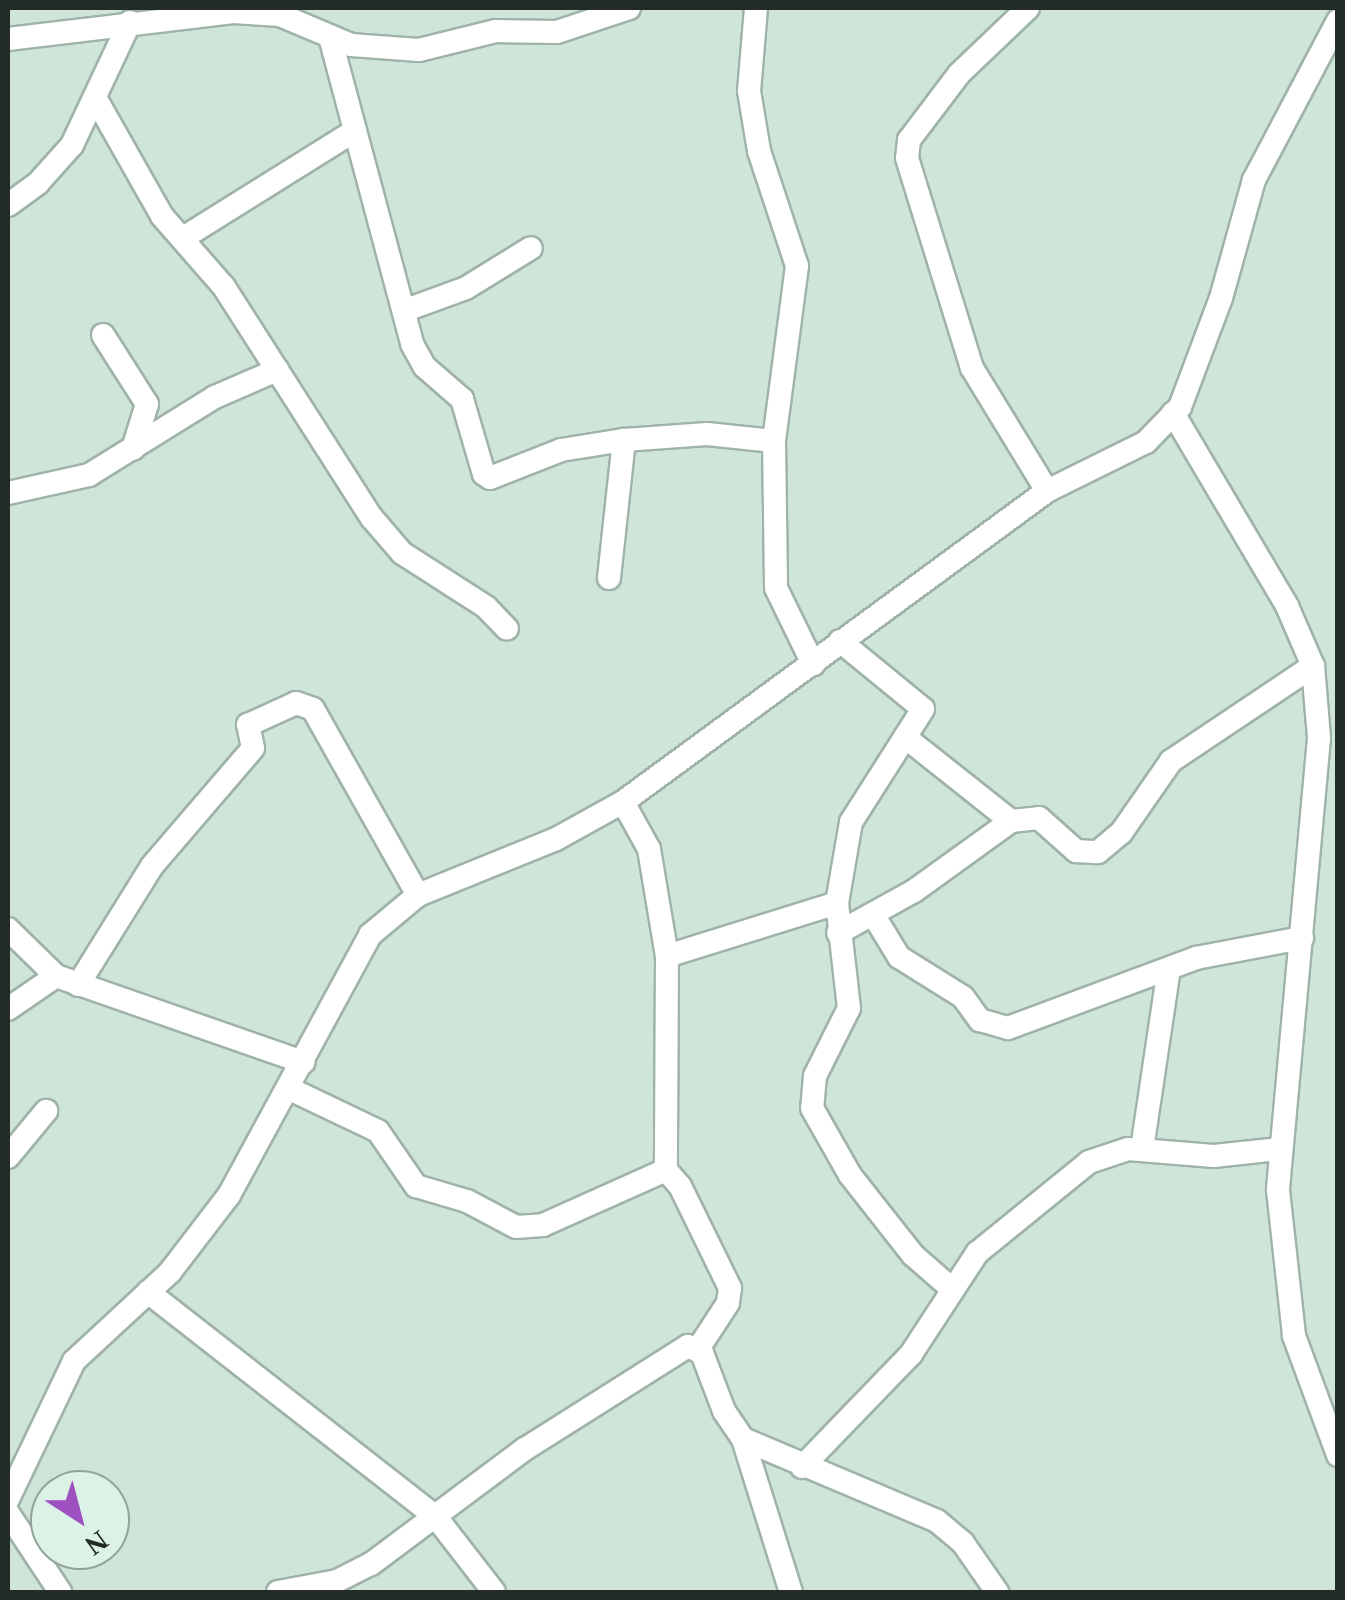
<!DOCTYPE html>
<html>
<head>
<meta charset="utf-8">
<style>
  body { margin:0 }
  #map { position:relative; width:1345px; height:1600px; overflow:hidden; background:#d0e5d9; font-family:"Times New Roman",serif }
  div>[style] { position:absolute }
  .roads { filter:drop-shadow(2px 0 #9fb3a8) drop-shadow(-2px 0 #9fb3a8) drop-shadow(0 2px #9fb3a8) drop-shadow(0 -2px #9fb3a8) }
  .minor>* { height:22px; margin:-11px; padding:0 11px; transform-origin:11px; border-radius:11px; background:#fff }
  span { translate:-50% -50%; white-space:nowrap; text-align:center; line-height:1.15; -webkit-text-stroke:10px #ddf2e6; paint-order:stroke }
  .frame { position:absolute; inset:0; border:10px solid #232b27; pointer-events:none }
  .north { position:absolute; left:30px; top:1470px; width:100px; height:100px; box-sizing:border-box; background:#ddf2e6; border:2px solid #93a29a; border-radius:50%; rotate:144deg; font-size:28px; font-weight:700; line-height:40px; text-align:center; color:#232b27 }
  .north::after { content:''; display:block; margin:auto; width:35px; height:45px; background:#9e50c1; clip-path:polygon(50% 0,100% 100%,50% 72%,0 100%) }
</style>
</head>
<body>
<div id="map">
  <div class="roads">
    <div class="minor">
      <i style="left:756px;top:8px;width:83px;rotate:94.8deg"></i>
      <i style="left:749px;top:91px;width:61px;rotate:80.5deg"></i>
      <i style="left:759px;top:151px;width:121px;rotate:71.7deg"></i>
      <i style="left:797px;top:266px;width:177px;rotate:97.5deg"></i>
      <i style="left:1028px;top:8px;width:95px;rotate:136.3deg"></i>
      <i style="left:959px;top:74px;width:83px;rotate:127.1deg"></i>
      <i style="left:909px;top:140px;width:18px;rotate:96deg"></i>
      <i style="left:907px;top:158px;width:220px;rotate:72.8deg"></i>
      <i style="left:972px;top:368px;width:144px;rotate:58.6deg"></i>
      <i style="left:330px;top:37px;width:318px;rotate:75deg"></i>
      <i style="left:412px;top:344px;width:26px;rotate:61deg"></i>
      <i style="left:425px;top:367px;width:49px;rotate:40.9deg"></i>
      <i style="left:462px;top:399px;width:78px;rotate:73.7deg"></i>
      <i style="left:484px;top:474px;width:7px;rotate:34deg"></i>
      <i style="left:490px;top:478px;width:76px;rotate:-21.5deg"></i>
      <i style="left:561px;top:450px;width:64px;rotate:-9deg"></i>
      <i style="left:624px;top:440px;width:83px;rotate:-4.1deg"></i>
      <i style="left:707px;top:434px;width:67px;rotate:6deg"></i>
      <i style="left:774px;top:441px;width:147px;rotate:89.2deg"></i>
      <i style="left:776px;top:588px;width:85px;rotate:64deg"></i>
      <i style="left:8px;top:39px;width:227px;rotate:-6.8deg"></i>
      <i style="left:233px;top:12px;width:47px;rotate:3.7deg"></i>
      <i style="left:280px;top:15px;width:77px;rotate:22.9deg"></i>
      <i style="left:351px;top:45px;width:68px;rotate:4.2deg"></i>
      <i style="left:419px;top:50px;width:79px;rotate:-13.9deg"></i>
      <i style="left:496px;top:31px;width:61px;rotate:0.9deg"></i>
      <i style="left:557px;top:32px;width:76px;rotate:-18.4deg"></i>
      <i style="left:97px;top:101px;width:132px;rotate:60.5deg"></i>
      <i style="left:162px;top:216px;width:94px;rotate:48.9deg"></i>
      <i style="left:224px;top:287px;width:274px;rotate:57.4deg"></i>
      <i style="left:372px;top:518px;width:46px;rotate:49.4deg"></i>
      <i style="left:402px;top:553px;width:100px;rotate:32.7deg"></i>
      <i style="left:486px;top:607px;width:30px;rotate:46deg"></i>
      <i style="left:8px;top:205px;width:37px;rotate:-36deg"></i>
      <i style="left:38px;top:183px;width:51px;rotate:-48.2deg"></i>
      <i style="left:72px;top:145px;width:136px;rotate:-64.8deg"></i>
      <i style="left:183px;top:238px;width:202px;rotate:-32deg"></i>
      <i style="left:406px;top:310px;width:64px;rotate:-20.1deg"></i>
      <i style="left:466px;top:288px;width:76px;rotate:-31.6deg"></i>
      <i style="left:103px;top:335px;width:82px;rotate:57.5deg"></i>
      <i style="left:147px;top:404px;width:47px;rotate:107.3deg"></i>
      <i style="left:1173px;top:413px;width:224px;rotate:59.4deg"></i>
      <i style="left:1287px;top:606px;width:65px;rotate:66.6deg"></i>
      <i style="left:1313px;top:666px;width:72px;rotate:85.2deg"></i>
      <i style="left:1319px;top:738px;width:454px;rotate:95.2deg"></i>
      <i style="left:1278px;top:1190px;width:147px;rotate:83.7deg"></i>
      <i style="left:1294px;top:1336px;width:127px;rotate:69.7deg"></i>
      <i style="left:8px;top:493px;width:83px;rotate:-12.5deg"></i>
      <i style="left:89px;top:475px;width:148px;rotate:-31.8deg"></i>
      <i style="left:215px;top:397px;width:68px;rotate:-23.5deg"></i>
      <i style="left:609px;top:578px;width:139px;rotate:-83.8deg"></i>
      <i style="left:840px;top:641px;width:107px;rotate:39.3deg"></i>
      <i style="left:923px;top:709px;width:134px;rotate:122.5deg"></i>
      <i style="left:851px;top:822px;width:82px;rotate:99.8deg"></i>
      <i style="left:837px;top:903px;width:106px;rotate:83.5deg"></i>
      <i style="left:849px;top:1008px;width:76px;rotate:116.6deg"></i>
      <i style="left:815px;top:1076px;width:32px;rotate:95deg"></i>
      <i style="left:812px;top:1108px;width:77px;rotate:60.4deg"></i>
      <i style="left:850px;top:1175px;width:102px;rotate:51.8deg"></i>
      <i style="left:913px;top:1255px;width:52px;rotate:41.1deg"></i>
      <i style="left:905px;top:737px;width:135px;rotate:38.4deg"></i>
      <i style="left:623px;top:802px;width:54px;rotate:61deg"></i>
      <i style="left:649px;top:849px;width:109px;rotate:80.5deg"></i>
      <i style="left:667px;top:956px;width:214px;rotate:90.3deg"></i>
      <i style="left:666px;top:1170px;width:21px;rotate:49deg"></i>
      <i style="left:680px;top:1186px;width:114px;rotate:63.9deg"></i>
      <i style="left:730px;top:1288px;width:15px;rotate:98deg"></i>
      <i style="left:728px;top:1303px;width:55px;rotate:123.1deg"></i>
      <i style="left:874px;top:916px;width:48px;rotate:58.6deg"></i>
      <i style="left:899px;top:957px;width:75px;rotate:32deg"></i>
      <i style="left:963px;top:997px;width:29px;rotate:54deg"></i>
      <i style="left:980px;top:1020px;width:29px;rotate:16deg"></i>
      <i style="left:1008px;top:1028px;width:201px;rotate:-20.4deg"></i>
      <i style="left:1196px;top:958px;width:108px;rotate:-10.7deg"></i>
      <i style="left:8px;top:929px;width:67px;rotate:44.4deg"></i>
      <i style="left:56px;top:976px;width:262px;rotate:19.2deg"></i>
      <i style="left:838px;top:933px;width:87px;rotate:-28.9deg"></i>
      <i style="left:914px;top:891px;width:120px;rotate:-35.8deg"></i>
      <i style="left:1011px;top:821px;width:28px;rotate:-6deg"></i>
      <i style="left:1039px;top:818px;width:50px;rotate:41.7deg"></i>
      <i style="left:1076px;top:851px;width:22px;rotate:3deg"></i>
      <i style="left:1098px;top:852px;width:30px;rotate:-40deg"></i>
      <i style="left:1121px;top:833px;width:88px;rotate:-55.2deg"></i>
      <i style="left:1171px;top:761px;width:171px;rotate:-33.8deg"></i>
      <i style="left:667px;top:956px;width:178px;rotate:-17.3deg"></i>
      <i style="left:78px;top:985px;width:140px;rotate:-58.1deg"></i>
      <i style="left:152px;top:866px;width:155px;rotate:-49.4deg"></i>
      <i style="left:253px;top:748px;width:24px;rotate:-102deg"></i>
      <i style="left:248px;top:725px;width:53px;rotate:-24.6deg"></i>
      <i style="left:296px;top:703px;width:18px;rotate:19deg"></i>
      <i style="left:313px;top:709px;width:214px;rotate:60.6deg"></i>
      <i style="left:8px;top:1009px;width:58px;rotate:-34.5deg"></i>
      <i style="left:292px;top:1090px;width:95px;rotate:25.5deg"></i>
      <i style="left:378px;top:1131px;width:67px;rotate:55.4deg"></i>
      <i style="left:416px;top:1186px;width:53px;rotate:16.4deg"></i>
      <i style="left:467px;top:1201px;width:55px;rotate:28deg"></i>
      <i style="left:516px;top:1227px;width:27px;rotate:-4deg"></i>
      <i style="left:543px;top:1225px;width:135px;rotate:-24.1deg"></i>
      <i style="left:1142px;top:1149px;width:182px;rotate:-81.5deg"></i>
      <i style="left:8px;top:1157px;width:60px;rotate:-50.4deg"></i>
      <i style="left:148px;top:1292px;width:364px;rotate:38deg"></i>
      <i style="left:435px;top:1516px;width:96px;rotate:52.2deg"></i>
      <i style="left:743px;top:1439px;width:160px;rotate:72.6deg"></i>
      <i style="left:802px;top:1467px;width:157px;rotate:-46deg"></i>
      <i style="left:911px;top:1354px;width:121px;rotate:-56.8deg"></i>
      <i style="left:977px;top:1253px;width:144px;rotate:-39.1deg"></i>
      <i style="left:1089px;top:1162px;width:41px;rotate:-18.4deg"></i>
      <i style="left:1128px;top:1149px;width:86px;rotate:4.7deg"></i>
      <i style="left:1214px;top:1156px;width:64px;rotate:-6.2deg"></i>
      <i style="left:8px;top:1499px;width:153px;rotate:-64.4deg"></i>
      <i style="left:74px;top:1361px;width:131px;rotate:-42.8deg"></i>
      <i style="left:170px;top:1272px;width:97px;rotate:-52.5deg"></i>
      <i style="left:229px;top:1195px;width:296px;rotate:-61.5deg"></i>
      <i style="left:370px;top:935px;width:62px;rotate:-39.8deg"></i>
      <i style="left:418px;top:895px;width:149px;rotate:-22.1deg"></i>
      <i style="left:556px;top:839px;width:77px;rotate:-28.9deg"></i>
      <i style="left:623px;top:802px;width:526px;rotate:-36.26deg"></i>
      <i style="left:1047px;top:491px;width:110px;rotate:-26.3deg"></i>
      <i style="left:1146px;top:442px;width:49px;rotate:-45.8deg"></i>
      <i style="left:1180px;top:407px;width:116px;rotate:-69.4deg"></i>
      <i style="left:1221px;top:298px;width:123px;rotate:-74.4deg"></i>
      <i style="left:1254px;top:180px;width:180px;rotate:-62.2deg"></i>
      <i style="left:8px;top:1513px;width:95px;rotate:56.6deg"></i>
      <i style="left:278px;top:1592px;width:60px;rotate:-10.6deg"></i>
      <i style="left:337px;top:1581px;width:38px;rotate:-27deg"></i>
      <i style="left:371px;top:1564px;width:192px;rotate:-36.8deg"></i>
      <i style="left:525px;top:1449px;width:193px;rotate:-32.3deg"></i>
      <i style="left:688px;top:1346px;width:16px;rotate:27deg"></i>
      <i style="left:702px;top:1353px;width:62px;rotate:69.2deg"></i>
      <i style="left:724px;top:1411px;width:34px;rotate:56deg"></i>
      <i style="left:743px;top:1439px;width:211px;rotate:22.9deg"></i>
      <i style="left:937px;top:1521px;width:34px;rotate:40deg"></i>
      <i style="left:963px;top:1543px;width:60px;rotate:55.2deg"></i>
    </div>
  </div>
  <div class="frame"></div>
  <div class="north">N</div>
</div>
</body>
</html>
